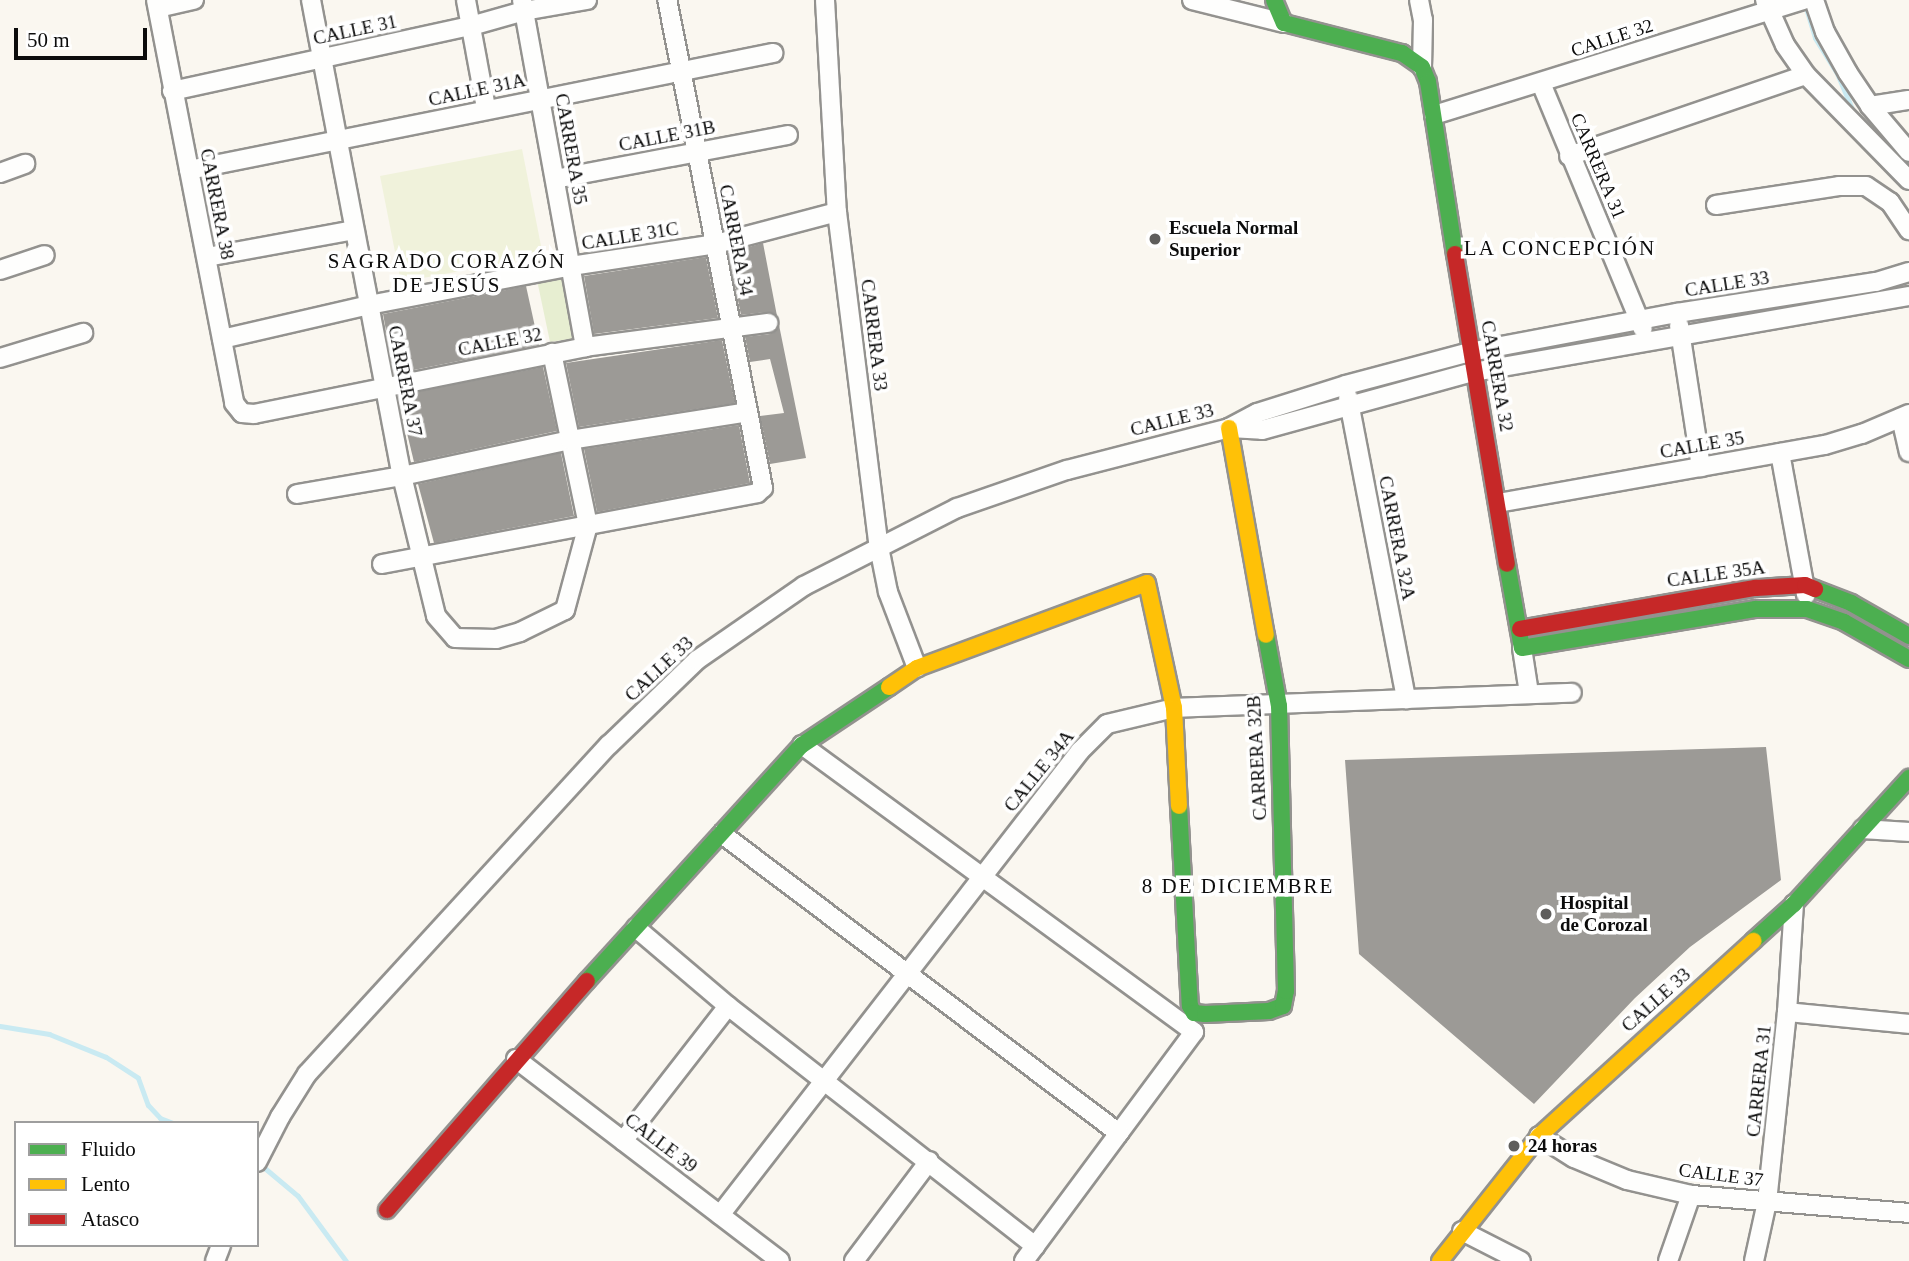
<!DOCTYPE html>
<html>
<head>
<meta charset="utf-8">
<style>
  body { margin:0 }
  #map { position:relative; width:1909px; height:1261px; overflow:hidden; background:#faf7f0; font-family:"Times New Roman",serif }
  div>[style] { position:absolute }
  .green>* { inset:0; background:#e7eed1 }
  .pitch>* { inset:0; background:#f0f2db }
  .stream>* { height:5px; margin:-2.5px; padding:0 2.5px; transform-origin:2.5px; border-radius:2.5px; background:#c9eaf2 }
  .building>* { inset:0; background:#9c9a96 }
  .roads { filter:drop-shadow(2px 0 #93928f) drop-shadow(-2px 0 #93928f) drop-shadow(0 2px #93928f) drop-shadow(0 -2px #93928f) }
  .street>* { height:18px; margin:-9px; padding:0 9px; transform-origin:9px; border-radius:9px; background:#fefefd }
  .fast>* { height:16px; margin:-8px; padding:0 8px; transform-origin:8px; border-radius:8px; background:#4caf50 }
  .slow>* { height:16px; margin:-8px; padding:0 8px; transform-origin:8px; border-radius:8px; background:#ffc107 }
  .jam>* { height:16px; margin:-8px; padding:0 8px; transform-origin:8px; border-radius:8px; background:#c62828 }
  .dots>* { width:19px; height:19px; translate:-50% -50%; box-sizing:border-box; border:4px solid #fff; border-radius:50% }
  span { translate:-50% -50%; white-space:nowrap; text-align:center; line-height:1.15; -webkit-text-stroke:7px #fff; paint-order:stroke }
  .street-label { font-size:19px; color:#0c0c0c }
  .poi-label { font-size:19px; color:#0c0c0c; font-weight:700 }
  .left { translate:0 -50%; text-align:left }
  .neighbourhood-label { font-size:21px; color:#0c0c0c; letter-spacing:2px }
  .legend { position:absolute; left:14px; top:1121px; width:245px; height:126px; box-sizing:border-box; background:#fff; border:2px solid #9e9e9e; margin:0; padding:9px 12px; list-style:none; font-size:21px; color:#0c0c0c }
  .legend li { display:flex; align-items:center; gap:14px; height:35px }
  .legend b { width:35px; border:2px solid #9e9e9e }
  .scale { position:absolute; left:14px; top:28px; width:133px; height:32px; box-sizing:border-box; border:4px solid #0c0c0c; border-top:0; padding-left:9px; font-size:21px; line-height:24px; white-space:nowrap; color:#0c0c0c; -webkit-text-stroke:5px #fff; paint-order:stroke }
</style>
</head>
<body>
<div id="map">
  <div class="green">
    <i style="clip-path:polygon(565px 273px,577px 338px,550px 342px,537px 280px)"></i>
  </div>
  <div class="pitch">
    <i style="clip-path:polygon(522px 149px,543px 256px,401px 282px,380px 176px)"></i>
  </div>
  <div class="stream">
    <i style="left:1806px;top:8px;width:31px;rotate:73deg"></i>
    <i style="left:1815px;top:38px;width:39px;rotate:58deg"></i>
    <i style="left:1836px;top:71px;width:49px;rotate:67.1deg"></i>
    <i style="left:0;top:1026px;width:50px;rotate:9.3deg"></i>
    <i style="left:49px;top:1034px;width:61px;rotate:22deg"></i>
    <i style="left:106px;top:1057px;width:38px;rotate:33deg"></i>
    <i style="left:138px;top:1078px;width:29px;rotate:70deg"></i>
    <i style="left:148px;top:1105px;width:18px;rotate:47deg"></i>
    <i style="left:160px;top:1118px;width:14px;rotate:21deg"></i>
    <i style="left:261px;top:1165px;width:48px;rotate:40deg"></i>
    <i style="left:298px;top:1196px;width:81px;rotate:53.6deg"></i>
  </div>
  <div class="building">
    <i style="clip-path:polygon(763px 243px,777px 316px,767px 312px,741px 315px,728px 253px)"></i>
    <i style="clip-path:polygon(706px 257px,718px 318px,594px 334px,584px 276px)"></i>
    <i style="clip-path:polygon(526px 286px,539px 345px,394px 374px,383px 314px)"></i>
    <i style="clip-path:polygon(779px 325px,806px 458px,770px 464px,760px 416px,784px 413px,770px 359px,750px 362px,745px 337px,770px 334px)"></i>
    <i style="clip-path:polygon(722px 340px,735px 403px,579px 427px,566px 363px)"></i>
    <i style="clip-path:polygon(543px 367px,557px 431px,414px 462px,398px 396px)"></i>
    <i style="clip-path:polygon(739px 425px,750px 483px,597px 512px,584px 449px)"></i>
    <i style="clip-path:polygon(561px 453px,574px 516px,434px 543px,418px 484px)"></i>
    <i style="clip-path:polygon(1766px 747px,1781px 880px,1690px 947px,1635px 998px,1534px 1104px,1359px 954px,1345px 760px)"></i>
  </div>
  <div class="roads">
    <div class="street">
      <i style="left:156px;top:0;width:410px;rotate:79deg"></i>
      <i style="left:234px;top:403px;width:13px;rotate:51deg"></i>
      <i style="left:242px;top:413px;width:12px;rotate:5deg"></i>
      <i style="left:254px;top:414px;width:338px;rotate:-11.4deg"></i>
      <i style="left:585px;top:347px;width:185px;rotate:-7.5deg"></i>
      <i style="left:311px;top:0;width:485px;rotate:79.2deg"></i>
      <i style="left:402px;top:476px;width:144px;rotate:76.3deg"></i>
      <i style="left:436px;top:616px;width:29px;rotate:49deg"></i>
      <i style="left:455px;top:638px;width:41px;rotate:1.4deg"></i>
      <i style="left:496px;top:639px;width:25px;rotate:-16deg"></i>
      <i style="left:520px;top:632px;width:50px;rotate:-26.1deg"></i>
      <i style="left:565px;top:610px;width:88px;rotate:-74.9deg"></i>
      <i style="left:588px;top:525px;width:176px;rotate:-101.8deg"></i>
      <i style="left:466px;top:0;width:110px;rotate:79.5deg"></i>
      <i style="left:522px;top:0;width:353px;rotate:79.7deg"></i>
      <i style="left:825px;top:0;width:212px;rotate:86.8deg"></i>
      <i style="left:837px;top:212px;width:338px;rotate:82.9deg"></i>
      <i style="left:879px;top:547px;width:46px;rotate:78.7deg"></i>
      <i style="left:888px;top:592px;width:81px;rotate:69.1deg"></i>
      <i style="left:1192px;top:0;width:95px;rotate:14deg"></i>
      <i style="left:1419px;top:0;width:20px;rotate:79deg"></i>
      <i style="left:1423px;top:20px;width:47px;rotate:91.2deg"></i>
      <i style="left:1765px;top:0;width:49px;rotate:66deg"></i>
      <i style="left:1785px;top:45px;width:37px;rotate:55deg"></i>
      <i style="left:1806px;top:75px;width:147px;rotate:45.6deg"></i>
      <i style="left:1814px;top:0;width:34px;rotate:71deg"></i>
      <i style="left:1825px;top:32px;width:47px;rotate:60.7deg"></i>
      <i style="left:1848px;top:73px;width:40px;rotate:56deg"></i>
      <i style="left:1870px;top:106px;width:60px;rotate:49.7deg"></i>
      <i style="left:158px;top:8px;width:37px;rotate:-13deg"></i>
      <i style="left:1541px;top:83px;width:266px;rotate:67.5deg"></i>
      <i style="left:172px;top:91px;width:306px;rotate:-12.3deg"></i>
      <i style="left:471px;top:26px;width:55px;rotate:-15.8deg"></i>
      <i style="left:524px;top:11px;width:64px;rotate:-9.9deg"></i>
      <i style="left:1870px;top:106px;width:39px;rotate:-9deg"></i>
      <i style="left:1434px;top:115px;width:387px;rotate:-17.3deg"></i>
      <i style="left:1569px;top:156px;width:250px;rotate:-18.9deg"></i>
      <i style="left:189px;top:170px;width:596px;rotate:-11.33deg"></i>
      <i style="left:0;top:173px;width:27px;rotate:-20deg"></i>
      <i style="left:555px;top:179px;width:237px;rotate:-10.7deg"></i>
      <i style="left:1716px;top:205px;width:124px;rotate:-8.8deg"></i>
      <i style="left:1839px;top:186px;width:27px"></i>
      <i style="left:1866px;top:186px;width:29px;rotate:34deg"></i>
      <i style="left:1890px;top:202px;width:34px;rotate:56deg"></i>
      <i style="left:207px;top:257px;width:149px;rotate:-10.4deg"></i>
      <i style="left:0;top:270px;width:47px;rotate:-18.4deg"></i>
      <i style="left:1679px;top:325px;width:144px;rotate:81.2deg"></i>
      <i style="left:222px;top:339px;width:151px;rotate:-13deg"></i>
      <i style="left:369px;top:305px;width:206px;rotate:-10.9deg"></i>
      <i style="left:571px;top:266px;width:147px;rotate:-8.6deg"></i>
      <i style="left:716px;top:244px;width:125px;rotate:-14.8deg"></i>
      <i style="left:0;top:358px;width:87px;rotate:-16.8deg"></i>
      <i style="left:1348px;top:397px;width:308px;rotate:79.1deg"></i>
      <i style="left:1901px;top:418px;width:35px;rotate:77deg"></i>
      <i style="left:1229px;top:428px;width:33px;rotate:3deg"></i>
      <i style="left:1262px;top:430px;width:219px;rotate:-15.4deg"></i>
      <i style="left:1473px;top:372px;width:443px;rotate:-9.9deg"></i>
      <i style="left:1780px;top:453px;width:144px;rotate:79.6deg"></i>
      <i style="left:297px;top:494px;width:107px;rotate:-9.7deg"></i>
      <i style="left:402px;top:476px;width:172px;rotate:-12.1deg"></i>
      <i style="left:570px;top:440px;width:180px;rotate:-8.9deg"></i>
      <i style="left:1498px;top:503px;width:332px;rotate:-10.1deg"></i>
      <i style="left:1825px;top:445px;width:39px;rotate:-17deg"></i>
      <i style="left:1862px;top:434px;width:51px;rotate:-23.1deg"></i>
      <i style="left:382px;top:564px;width:382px;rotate:-10.7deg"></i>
      <i style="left:757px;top:493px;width:8px;rotate:-40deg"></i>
      <i style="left:763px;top:488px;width:497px;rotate:-101.1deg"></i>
      <i style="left:1522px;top:648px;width:46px;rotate:81.2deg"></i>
      <i style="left:802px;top:745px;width:486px;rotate:36.2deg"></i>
      <i style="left:1194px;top:1032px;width:285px;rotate:126.6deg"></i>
      <i style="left:1863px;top:829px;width:46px;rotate:3.7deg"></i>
      <i style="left:722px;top:834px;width:497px;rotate:37deg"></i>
      <i style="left:636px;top:928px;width:121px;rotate:40.3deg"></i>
      <i style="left:728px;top:1006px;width:390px;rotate:38deg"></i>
      <i style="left:1787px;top:1012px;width:123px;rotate:5.6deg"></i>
      <i style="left:516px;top:1059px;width:332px;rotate:37.4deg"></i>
      <i style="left:1539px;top:1136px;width:41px;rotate:32.2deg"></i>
      <i style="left:1574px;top:1158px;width:57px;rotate:22.5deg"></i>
      <i style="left:1627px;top:1180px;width:66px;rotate:13.2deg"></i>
      <i style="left:1691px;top:1195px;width:219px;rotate:4.7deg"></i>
      <i style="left:623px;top:1141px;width:171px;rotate:-52.1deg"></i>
      <i style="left:257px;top:1162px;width:51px;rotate:-62.9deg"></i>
      <i style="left:280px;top:1117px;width:51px;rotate:-57.9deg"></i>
      <i style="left:307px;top:1074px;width:447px;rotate:-47.5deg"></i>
      <i style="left:609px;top:745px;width:122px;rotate:-44deg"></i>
      <i style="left:697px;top:660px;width:130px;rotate:-34.7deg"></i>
      <i style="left:804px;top:586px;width:172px;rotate:-27deg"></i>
      <i style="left:957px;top:508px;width:116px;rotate:-19.1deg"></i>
      <i style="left:1067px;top:470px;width:167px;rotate:-14.5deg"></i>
      <i style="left:1229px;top:428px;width:32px;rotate:-28deg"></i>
      <i style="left:1257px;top:413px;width:93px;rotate:-17.5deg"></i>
      <i style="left:1346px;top:385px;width:128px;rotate:-14.9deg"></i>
      <i style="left:1470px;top:352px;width:211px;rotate:-10.7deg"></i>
      <i style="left:1677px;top:313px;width:201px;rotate:-8.9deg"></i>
      <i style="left:1876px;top:282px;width:34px;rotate:-17deg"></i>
      <i style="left:720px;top:1215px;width:587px;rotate:-52.19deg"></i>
      <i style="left:1080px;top:751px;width:38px;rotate:-45deg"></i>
      <i style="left:1107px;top:724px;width:69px;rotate:-13.4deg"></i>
      <i style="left:1174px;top:708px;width:398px;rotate:-2.2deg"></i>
      <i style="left:1462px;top:1231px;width:66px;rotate:27deg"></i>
      <i style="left:215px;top:1261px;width:17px;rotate:-69deg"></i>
      <i style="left:854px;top:1261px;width:125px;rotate:-53.1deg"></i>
      <i style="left:1668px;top:1261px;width:70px;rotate:-70.8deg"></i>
      <i style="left:1754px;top:1261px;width:60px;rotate:-77.6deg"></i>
      <i style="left:1767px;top:1202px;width:191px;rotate:-84deg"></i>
      <i style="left:1787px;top:1012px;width:108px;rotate:-86.3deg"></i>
    </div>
    <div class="fast">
      <i style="left:1274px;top:0;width:25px;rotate:67deg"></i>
      <i style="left:1284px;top:23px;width:122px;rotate:14.3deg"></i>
      <i style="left:1402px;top:53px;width:24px;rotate:35deg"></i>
      <i style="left:1422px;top:67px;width:16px;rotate:68deg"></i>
      <i style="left:1428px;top:82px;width:174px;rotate:81.1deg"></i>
      <i style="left:1507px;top:564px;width:85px;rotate:79.9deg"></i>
      <i style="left:1522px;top:648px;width:237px;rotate:-9.5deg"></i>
      <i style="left:1756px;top:609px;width:51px"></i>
      <i style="left:1807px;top:609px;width:39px;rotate:19deg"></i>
      <i style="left:1844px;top:622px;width:75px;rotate:29.6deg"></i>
      <i style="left:1815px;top:589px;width:39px;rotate:21deg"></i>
      <i style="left:1851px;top:603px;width:67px;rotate:29.6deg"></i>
      <i style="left:1179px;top:806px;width:200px;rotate:86.9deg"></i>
      <i style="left:1190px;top:1006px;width:8px;rotate:60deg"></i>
      <i style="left:1194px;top:1013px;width:11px;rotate:5deg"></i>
      <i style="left:1205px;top:1014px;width:64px;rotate:-2.7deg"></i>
      <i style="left:1269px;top:1011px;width:15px;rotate:-20deg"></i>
      <i style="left:1283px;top:1006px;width:15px;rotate:-79deg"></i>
      <i style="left:1286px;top:991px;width:285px;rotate:-91.4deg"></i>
      <i style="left:1279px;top:706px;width:72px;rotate:-100.4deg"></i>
      <i style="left:1753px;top:941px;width:55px;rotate:-42.1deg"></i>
      <i style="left:1794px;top:904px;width:171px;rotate:-47.6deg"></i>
      <i style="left:587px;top:981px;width:319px;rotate:-47.7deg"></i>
      <i style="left:802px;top:745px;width:105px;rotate:-33.7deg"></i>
    </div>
    <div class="slow">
      <i style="left:1229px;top:428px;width:210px;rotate:79.9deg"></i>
      <i style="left:889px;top:687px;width:34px;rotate:-34deg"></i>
      <i style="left:917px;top:668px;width:245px;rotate:-20.3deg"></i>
      <i style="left:1147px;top:583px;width:128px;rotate:77.8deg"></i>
      <i style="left:1174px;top:708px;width:98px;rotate:87.1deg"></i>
      <i style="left:1440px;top:1261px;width:159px;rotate:-51.6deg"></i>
      <i style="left:1539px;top:1136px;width:290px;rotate:-42.3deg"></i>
    </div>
    <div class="jam">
      <i style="left:1455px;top:254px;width:314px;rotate:80.5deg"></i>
      <i style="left:1520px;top:629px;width:240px;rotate:-9.9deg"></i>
      <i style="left:1756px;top:588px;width:49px;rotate:-3.5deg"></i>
      <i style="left:1805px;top:585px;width:11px;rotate:22deg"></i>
      <i style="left:387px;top:1210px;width:304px;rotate:-48.9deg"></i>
    </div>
  </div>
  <div class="dots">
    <i style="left:1155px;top:239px;background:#5f5e5c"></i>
    <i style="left:1546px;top:914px;background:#5f5e5c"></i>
    <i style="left:1514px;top:1146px;background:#5f5e5c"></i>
  </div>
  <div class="street-label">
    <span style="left:355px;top:30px;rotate:-12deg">CALLE 31</span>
    <span style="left:1612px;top:38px;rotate:-18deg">CALLE 32</span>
    <span style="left:477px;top:90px;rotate:-12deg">CALLE 31A</span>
    <span style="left:667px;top:136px;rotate:-11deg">CALLE 31B</span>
    <span style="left:571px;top:149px;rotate:80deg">CARRERA 35</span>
    <span style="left:1598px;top:166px;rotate:67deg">CARRERA 31</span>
    <span style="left:217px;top:204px;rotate:79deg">CARRERA 38</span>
    <span style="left:630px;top:236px;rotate:-9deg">CALLE 31C</span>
    <span style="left:736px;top:240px;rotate:79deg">CARRERA 34</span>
    <span style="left:1727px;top:284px;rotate:-9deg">CALLE 33</span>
    <span style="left:874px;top:335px;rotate:83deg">CARRERA 33</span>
    <span style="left:500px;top:342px;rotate:-11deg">CALLE 32</span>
    <span style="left:1497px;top:376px;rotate:80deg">CARRERA 32</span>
    <span style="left:405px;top:381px;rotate:79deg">CARRERA 37</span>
    <span style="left:1172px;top:420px;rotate:-14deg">CALLE 33</span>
    <span style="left:1702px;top:445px;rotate:-10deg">CALLE 35</span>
    <span style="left:1397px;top:538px;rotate:79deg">CARRERA 32A</span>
    <span style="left:1716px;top:574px;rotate:-8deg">CALLE 35A</span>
    <span style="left:659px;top:669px;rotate:-43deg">CALLE 33</span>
    <span style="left:1257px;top:758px;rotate:-93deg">CARRERA 32B</span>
    <span style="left:1039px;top:771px;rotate:-51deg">CALLE 34A</span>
    <span style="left:1656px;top:1000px;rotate:-42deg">CALLE 33</span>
    <span style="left:1759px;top:1081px;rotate:-84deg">CARRERA 31</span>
    <span style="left:661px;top:1143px;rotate:37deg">CALLE 39</span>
    <span style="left:1721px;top:1175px;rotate:7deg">CALLE 37</span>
  </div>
  <div class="poi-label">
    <span class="left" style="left:1169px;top:239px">Escuela Normal<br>Superior</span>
    <span class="left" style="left:1560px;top:914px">Hospital<br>de Corozal</span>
    <span class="left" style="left:1528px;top:1146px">24 horas</span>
  </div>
  <div class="neighbourhood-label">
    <span style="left:1560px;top:248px">LA CONCEPCIÓN</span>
    <span style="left:447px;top:273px">SAGRADO CORAZÓN<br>DE JESÚS</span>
    <span style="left:1238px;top:886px">8 DE DICIEMBRE</span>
  </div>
  <ul class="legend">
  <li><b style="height:9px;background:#4caf50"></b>Fluido</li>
  <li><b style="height:9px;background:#ffc107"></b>Lento</li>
  <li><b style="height:9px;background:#c62828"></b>Atasco</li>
  </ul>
  <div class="scale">50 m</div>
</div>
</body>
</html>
